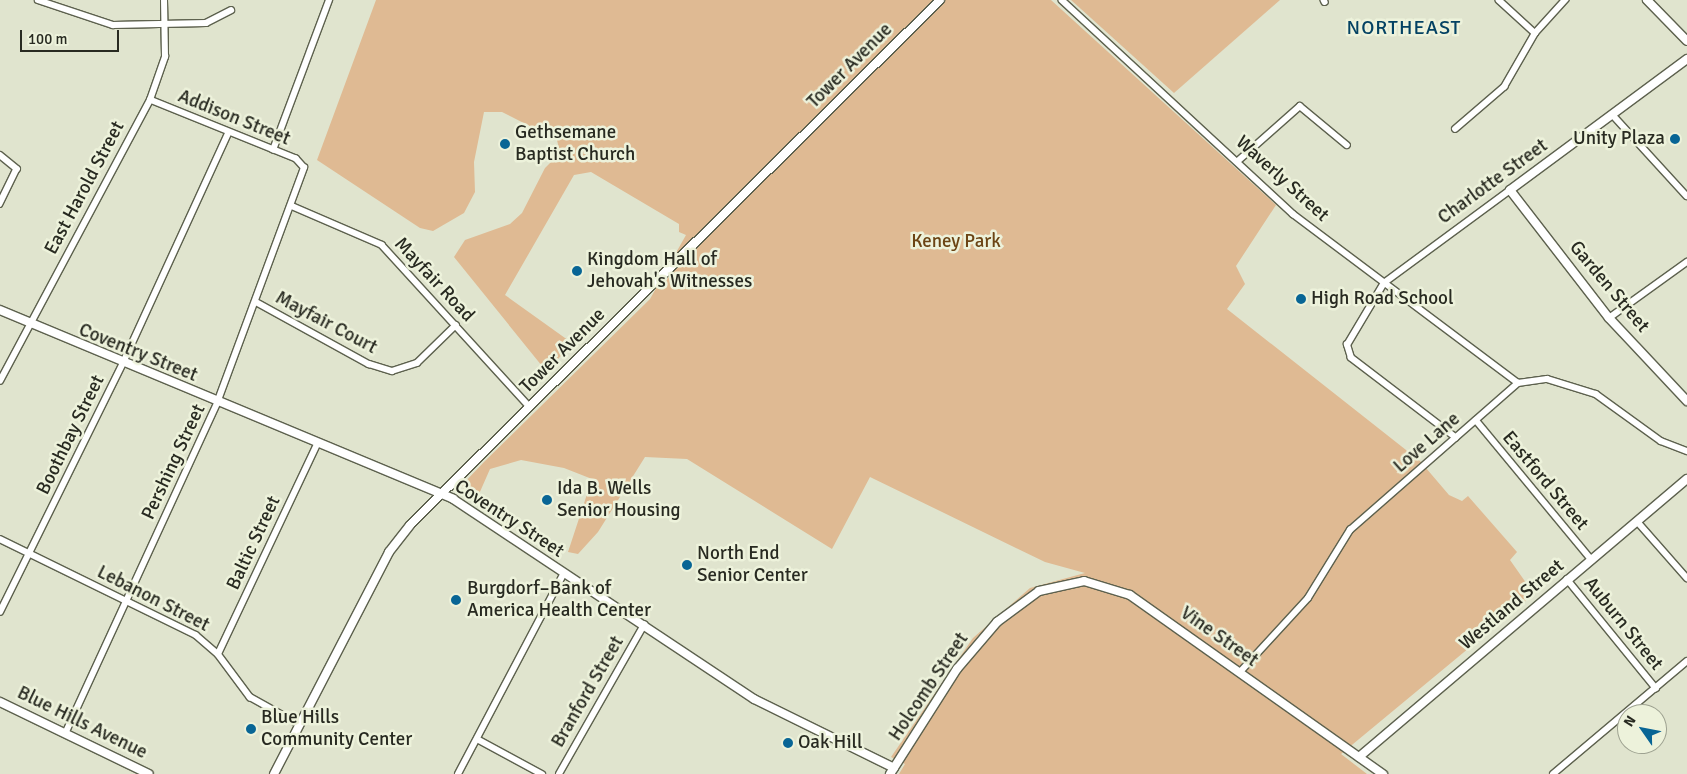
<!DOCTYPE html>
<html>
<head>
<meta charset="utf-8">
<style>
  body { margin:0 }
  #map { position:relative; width:1687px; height:774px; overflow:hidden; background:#e0e4ce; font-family:Signika,sans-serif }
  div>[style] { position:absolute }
  .green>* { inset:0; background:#dfba93 }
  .roads { filter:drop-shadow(1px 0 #5d614e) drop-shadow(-1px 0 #5d614e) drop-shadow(0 1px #5d614e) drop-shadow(0 -1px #5d614e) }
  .street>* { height:5.5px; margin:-2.75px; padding:0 2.75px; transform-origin:2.75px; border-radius:2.75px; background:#fff }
  .secondary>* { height:8px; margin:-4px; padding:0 4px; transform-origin:4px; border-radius:4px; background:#fff }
  .dots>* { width:14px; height:14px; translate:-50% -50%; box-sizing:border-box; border:2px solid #edf2db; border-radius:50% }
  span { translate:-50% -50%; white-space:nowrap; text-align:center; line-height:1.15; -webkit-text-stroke:5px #edf2db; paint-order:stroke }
  .street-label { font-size:19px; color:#282a21 }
  .poi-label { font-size:19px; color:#282a21 }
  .left { translate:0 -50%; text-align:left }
  .right { translate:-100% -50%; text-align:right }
  .park-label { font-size:19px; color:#6b4414 }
  .neighbourhood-label { font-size:20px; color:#044263; letter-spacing:1px }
  .north { position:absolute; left:1617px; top:704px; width:50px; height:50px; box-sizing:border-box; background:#edf2db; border:1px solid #9ea291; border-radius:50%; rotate:303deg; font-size:14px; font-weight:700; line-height:20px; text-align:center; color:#282a21 }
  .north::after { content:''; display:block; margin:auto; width:18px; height:22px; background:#086595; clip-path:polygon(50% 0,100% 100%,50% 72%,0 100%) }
  .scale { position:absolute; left:20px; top:30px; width:99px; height:22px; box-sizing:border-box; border:2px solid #282a21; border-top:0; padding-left:6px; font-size:15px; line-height:18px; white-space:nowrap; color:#282a21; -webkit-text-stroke:4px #edf2db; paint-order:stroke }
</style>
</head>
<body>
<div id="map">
  <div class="green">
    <i style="clip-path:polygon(376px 0,1051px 0,1276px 205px,1236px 266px,1245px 284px,1227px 309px,1420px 461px,1449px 495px,1462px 501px,1468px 496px,1517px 552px,1510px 560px,1534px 594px,1341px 754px,1367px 774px,899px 774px,905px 764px,891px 757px,973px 638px,1030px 588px,1085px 573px,1045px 562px,870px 477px,832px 549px,687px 459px,645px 457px,598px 532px,578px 554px,568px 552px,592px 479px,564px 468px,521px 460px,490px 469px,479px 494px,467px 495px,462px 485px,484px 462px,650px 299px,686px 235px,679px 232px,679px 224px,591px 172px,574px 175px,505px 295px,572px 343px,552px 366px,542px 366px,454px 257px,465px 240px,510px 224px,522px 213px,545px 168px,560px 153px,557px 140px,502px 112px,484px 112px,474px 162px,475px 192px,464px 213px,433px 231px,420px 228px,317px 160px)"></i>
    <i style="clip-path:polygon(1071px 0,1280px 0,1174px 93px)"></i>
  </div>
  <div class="roads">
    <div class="street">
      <i style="left:38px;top:0;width:79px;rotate:18.4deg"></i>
      <i style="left:113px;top:25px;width:93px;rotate:-1.2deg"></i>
      <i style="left:206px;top:23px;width:28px;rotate:-27deg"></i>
      <i style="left:1062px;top:0;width:315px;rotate:42.8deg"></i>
      <i style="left:1293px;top:214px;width:281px;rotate:36.9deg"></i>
      <i style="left:1324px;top:0;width:2px;rotate:63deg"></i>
      <i style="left:1499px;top:0;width:49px;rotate:42.5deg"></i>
      <i style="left:1612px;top:114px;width:111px;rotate:47.6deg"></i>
      <i style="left:1455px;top:129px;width:65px;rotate:-40.6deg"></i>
      <i style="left:1504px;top:87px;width:62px;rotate:-60.1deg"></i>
      <i style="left:1535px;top:33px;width:45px;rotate:-47.7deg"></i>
      <i style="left:273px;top:150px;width:160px;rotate:-69.5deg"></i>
      <i style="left:0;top:155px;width:22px;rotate:39deg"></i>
      <i style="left:17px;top:169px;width:39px;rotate:116deg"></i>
      <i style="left:1239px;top:160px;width:81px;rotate:-41.5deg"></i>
      <i style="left:1300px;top:106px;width:61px;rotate:39.7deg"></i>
      <i style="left:292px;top:206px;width:98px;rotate:23.4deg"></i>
      <i style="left:382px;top:245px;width:219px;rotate:47.6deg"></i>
      <i style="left:256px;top:302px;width:129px;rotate:28.8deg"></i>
      <i style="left:369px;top:364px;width:24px;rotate:17deg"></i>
      <i style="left:392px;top:371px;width:26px;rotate:-18deg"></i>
      <i style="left:417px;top:363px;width:54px;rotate:-44.3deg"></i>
      <i style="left:1609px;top:318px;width:96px;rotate:-35.7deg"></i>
      <i style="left:0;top:381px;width:319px;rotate:-61.9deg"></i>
      <i style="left:150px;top:100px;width:46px;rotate:-70.8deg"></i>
      <i style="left:165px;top:57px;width:57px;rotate:-91deg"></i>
      <i style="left:1476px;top:420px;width:182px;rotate:50.4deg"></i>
      <i style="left:1456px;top:438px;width:132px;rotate:-142.7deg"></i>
      <i style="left:1351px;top:358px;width:14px;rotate:-107deg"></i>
      <i style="left:1347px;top:345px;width:72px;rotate:-59.2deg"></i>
      <i style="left:1384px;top:283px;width:157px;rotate:-36.4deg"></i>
      <i style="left:1637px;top:521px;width:76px;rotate:48.7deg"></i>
      <i style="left:0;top:539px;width:218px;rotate:26.1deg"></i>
      <i style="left:196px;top:635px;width:29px;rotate:41deg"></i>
      <i style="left:218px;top:654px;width:54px;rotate:53.3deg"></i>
      <i style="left:250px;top:697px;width:56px;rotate:28.9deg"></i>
      <i style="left:1567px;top:579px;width:141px;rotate:50.8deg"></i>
      <i style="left:0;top:612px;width:278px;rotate:-63.7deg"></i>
      <i style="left:123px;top:363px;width:252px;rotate:-65.4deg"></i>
      <i style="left:218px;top:654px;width:231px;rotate:-64.7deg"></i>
      <i style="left:1240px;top:672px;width:100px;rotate:-47.4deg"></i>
      <i style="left:1308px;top:598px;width:80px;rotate:-58.3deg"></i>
      <i style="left:1350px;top:530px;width:223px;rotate:-41.2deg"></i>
      <i style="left:1518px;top:383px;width:29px;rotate:-8deg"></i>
      <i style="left:1547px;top:379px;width:51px;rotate:17deg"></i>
      <i style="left:1596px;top:394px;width:80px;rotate:35.9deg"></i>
      <i style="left:1661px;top:441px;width:28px;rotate:21deg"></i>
      <i style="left:65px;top:734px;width:364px;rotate:-65.3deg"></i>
      <i style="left:217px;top:403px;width:251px;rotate:-69.7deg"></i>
      <i style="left:304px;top:168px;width:12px;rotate:-132deg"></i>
      <i style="left:296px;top:159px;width:157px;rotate:-158deg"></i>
      <i style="left:477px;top:739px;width:74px;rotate:28.3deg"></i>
      <i style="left:458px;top:774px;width:227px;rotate:-62.2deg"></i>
      <i style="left:559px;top:774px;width:172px;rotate:-60.3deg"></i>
      <i style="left:1553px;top:774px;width:175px;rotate:-40.1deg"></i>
    </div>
    <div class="secondary">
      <i style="left:1647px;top:0;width:57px;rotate:45.7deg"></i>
      <i style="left:1687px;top:59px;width:220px;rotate:143.5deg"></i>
      <i style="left:1510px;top:190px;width:162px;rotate:52.3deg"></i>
      <i style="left:1609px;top:318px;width:114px;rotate:46.8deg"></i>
      <i style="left:0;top:310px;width:491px;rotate:22.6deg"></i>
      <i style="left:453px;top:499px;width:361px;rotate:33.6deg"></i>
      <i style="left:754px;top:699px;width:156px;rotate:26.2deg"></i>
      <i style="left:0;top:702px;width:165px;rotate:25.8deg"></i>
      <i style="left:1359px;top:757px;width:430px;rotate:-40.3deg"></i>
      <i style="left:274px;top:774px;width:250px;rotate:-62.6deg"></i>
      <i style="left:389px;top:552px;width:34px;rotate:-52deg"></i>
      <i style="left:410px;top:525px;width:746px;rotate:-44.73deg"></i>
      <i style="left:890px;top:774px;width:125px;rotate:-57.5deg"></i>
      <i style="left:957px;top:669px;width:62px;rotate:-49.6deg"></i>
      <i style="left:997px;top:622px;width:52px;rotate:-36.4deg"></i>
      <i style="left:1039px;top:591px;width:46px;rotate:-12.5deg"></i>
      <i style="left:1084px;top:581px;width:48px;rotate:16.9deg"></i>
      <i style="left:1130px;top:595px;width:310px;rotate:35.3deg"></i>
    </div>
  </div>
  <div class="dots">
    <i style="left:1675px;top:139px;background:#086595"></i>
    <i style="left:505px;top:144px;background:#086595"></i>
    <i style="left:577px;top:271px;background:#086595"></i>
    <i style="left:1301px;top:299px;background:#086595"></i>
    <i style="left:547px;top:500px;background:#086595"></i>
    <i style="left:687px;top:565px;background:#086595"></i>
    <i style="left:456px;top:600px;background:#086595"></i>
    <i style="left:251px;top:729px;background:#086595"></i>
    <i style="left:788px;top:743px;background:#086595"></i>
  </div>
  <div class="street-label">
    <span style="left:850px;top:66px;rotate:-45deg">Tower Avenue</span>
    <span style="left:234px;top:118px;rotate:22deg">Addison Street</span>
    <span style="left:1282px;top:179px;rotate:42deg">Waverly Street</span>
    <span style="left:1493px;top:182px;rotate:-36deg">Charlotte Street</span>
    <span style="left:85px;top:188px;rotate:-62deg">East Harold Street</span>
    <span style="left:434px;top:280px;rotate:47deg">Mayfair Road</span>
    <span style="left:1609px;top:287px;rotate:50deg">Garden Street</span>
    <span style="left:326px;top:323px;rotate:28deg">Mayfair Court</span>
    <span style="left:563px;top:351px;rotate:-45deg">Tower Avenue</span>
    <span style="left:138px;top:353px;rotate:22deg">Coventry Street</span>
    <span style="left:71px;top:435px;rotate:-64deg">Boothbay Street</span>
    <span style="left:1427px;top:443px;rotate:-41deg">Love Lane</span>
    <span style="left:174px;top:462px;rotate:-65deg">Pershing Street</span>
    <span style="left:1545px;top:481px;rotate:50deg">Eastford Street</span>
    <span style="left:509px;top:519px;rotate:33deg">Coventry Street</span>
    <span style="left:254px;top:543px;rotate:-65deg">Baltic Street</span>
    <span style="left:153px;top:599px;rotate:27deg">Lebanon Street</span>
    <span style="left:1512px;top:605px;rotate:-40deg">Westland Street</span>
    <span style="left:1623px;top:624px;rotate:51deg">Auburn Street</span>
    <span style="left:1219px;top:637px;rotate:35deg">Vine Street</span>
    <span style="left:929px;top:687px;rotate:-56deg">Holcomb Street</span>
    <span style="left:588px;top:692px;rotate:-60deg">Branford Street</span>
    <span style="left:82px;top:723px;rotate:26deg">Blue Hills Avenue</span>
  </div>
  <div class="poi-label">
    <span class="left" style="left:515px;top:144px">Gethsemane<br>Baptist Church</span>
    <span class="right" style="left:1665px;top:139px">Unity Plaza</span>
    <span class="left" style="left:587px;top:271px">Kingdom Hall of<br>Jehovah's Witnesses</span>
    <span class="left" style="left:1311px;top:299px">High Road School</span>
    <span class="left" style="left:557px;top:500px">Ida B. Wells<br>Senior Housing</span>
    <span class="left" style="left:697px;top:565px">North End<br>Senior Center</span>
    <span class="left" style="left:467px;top:600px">Burgdorf–Bank of<br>America Health Center</span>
    <span class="left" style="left:261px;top:729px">Blue Hills<br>Community Center</span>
    <span class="left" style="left:798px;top:743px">Oak Hill</span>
  </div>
  <div class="park-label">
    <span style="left:956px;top:242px">Keney Park</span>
  </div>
  <div class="neighbourhood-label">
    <span style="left:1404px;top:27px">NORTHEAST</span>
  </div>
  <div class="north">N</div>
  <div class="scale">100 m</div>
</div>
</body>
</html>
